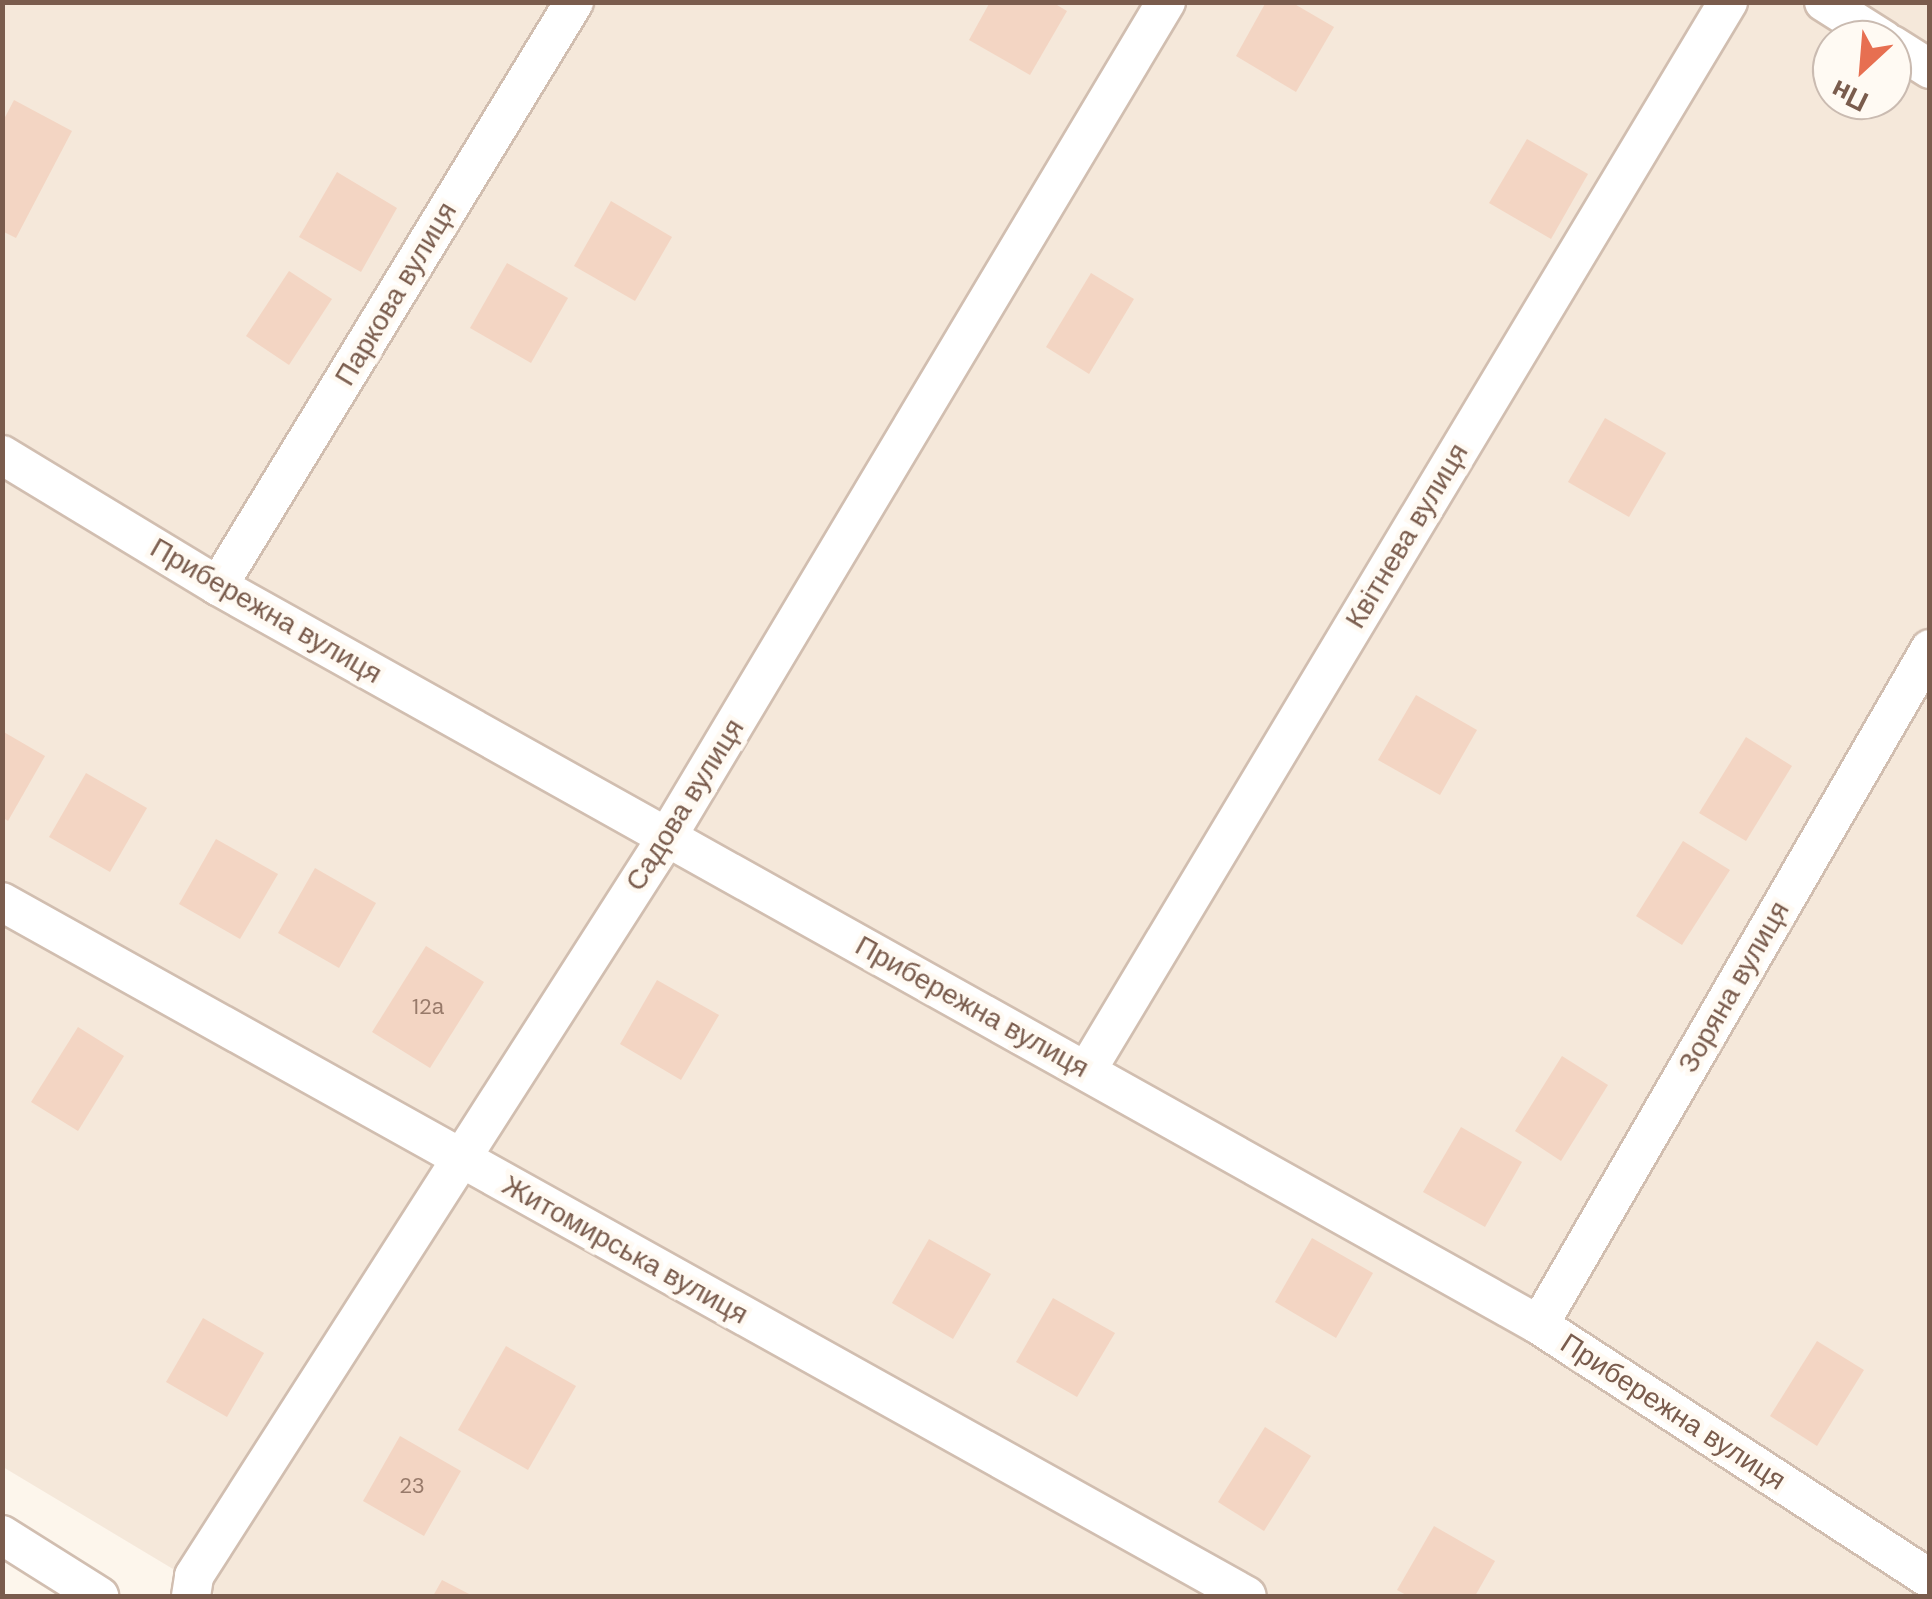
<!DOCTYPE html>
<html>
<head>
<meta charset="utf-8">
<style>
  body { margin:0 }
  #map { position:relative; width:1932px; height:1599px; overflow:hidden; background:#fdf6ec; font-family:"DM Sans",sans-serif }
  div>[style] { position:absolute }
  .residential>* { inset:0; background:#f5e8da }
  .building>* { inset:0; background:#f3d5c3 }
  .roads { filter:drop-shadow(2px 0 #d1beb0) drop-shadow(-2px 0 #d1beb0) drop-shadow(0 2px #d1beb0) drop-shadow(0 -2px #d1beb0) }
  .minor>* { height:38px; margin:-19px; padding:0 19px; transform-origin:19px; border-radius:19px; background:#fff }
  span { translate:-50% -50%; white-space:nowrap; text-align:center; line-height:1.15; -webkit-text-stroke:9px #fffaf3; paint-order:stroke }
  .number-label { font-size:22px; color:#987a6a }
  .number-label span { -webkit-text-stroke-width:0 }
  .street-label { font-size:28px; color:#7a5c4d }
  .frame { position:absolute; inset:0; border:5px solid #7a5c4d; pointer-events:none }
  .north { position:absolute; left:1812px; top:20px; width:100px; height:100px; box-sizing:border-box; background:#fffaf3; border:2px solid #cabbb1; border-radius:50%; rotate:206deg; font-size:28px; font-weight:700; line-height:40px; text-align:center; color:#7a5c4d }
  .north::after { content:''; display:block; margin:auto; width:35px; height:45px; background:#e76f51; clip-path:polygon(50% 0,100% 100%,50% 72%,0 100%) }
</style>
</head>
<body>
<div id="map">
  <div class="residential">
    <i style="clip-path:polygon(evenodd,2px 3px,1929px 3px,1929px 1596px,218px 1596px,3px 1467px,2px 3px,1832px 40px,1892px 40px,1892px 100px,1832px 100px,1832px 40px)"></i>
  </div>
  <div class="building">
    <i style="clip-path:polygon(990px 2px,1052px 2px,1067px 11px,1030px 75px,969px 40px)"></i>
    <i style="clip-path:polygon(1266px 2px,1291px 2px,1334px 27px,1296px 92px,1236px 56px)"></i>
    <i style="clip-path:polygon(14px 100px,72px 131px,16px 238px,2px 231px,2px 123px)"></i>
    <i style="clip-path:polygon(1527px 139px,1588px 174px,1551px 239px,1489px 203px)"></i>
    <i style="clip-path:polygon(337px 172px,397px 208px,361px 272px,299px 237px)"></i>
    <i style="clip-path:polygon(611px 201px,672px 237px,635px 301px,574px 266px)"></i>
    <i style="clip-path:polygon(507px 263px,568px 298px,531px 363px,470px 328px)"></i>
    <i style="clip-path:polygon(289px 271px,332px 299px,289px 365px,246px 336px)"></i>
    <i style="clip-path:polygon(1091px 273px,1134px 299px,1089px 374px,1046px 347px)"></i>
    <i style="clip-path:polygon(1605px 418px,1666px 453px,1629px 517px,1568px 482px)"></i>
    <i style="clip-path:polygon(1416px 695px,1477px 730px,1440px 795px,1378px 760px)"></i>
    <i style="clip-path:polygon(2px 731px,45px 756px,8px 821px,2px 817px)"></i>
    <i style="clip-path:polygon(1746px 737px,1792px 766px,1746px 841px,1699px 813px)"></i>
    <i style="clip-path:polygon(86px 773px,147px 808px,110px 872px,49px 837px)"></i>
    <i style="clip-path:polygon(216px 839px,278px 874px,240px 939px,179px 904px)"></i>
    <i style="clip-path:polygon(1683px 841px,1730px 870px,1682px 945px,1636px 916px)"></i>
    <i style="clip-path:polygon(315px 868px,376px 903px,339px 968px,278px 933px)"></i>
    <i style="clip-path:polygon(426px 946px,484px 982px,430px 1068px,372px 1032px)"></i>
    <i style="clip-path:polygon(657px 980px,719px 1015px,681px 1080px,620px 1044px)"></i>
    <i style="clip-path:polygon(78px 1027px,124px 1056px,78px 1131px,31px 1102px)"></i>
    <i style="clip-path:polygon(1562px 1056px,1608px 1085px,1561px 1161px,1515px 1131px)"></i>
    <i style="clip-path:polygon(1461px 1127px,1522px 1162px,1485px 1227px,1423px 1192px)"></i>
    <i style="clip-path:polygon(1312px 1238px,1373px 1273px,1336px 1338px,1275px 1302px)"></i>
    <i style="clip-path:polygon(929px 1239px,991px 1274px,953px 1339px,892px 1303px)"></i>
    <i style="clip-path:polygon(1053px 1298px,1115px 1333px,1077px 1397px,1016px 1362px)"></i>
    <i style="clip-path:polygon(203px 1318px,264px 1353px,227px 1417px,166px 1382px)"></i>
    <i style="clip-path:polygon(1817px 1341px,1864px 1370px,1817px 1446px,1770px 1416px)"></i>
    <i style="clip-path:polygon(506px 1346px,576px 1386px,528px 1470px,458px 1430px)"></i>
    <i style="clip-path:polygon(1265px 1427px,1311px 1456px,1264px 1531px,1218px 1502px)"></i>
    <i style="clip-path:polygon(400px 1436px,461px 1471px,424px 1536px,363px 1501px)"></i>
    <i style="clip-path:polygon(1434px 1526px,1495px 1561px,1475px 1596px,1408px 1596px,1397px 1590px)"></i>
    <i style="clip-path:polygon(442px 1580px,473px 1596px,433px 1596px)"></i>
  </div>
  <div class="roads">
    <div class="minor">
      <i style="left:1824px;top:2px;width:71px;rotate:32.3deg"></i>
      <i style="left:1892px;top:45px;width:45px;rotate:32.3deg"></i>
      <i style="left:2px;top:455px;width:253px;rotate:31.2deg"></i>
      <i style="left:218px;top:586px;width:1514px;rotate:29.22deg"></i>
      <i style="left:1539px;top:1325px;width:466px;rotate:33deg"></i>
      <i style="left:218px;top:586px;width:684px;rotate:-58.63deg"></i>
      <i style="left:2px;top:902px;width:1425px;rotate:29.14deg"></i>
      <i style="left:1087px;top:1070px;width:1246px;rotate:-59.03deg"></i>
      <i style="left:1539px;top:1325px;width:781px;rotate:-59.95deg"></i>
      <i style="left:2px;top:1535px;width:115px;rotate:32.2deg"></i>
      <i style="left:191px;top:1596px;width:20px;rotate:-81deg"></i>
      <i style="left:194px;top:1576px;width:877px;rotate:-57.38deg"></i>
      <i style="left:667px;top:837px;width:973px;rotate:-59.14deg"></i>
    </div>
  </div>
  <div class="number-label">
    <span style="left:428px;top:1007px">12а</span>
    <span style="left:412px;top:1486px">23</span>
  </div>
  <div class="street-label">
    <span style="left:396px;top:294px;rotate:-59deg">Паркова вулиця</span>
    <span style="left:1407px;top:536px;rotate:-59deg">Квітнева вулиця</span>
    <span style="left:266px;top:611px;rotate:30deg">Прибережна вулиця</span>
    <span style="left:685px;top:805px;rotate:-58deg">Садова вулиця</span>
    <span style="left:1734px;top:987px;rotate:-60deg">Зоряна вулиця</span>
    <span style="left:972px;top:1007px;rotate:29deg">Прибережна вулиця</span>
    <span style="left:625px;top:1250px;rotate:29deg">Житомирська вулиця</span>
    <span style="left:1673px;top:1412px;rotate:33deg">Прибережна вулиця</span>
  </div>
  <div class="frame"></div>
  <div class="north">Пн</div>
</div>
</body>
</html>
